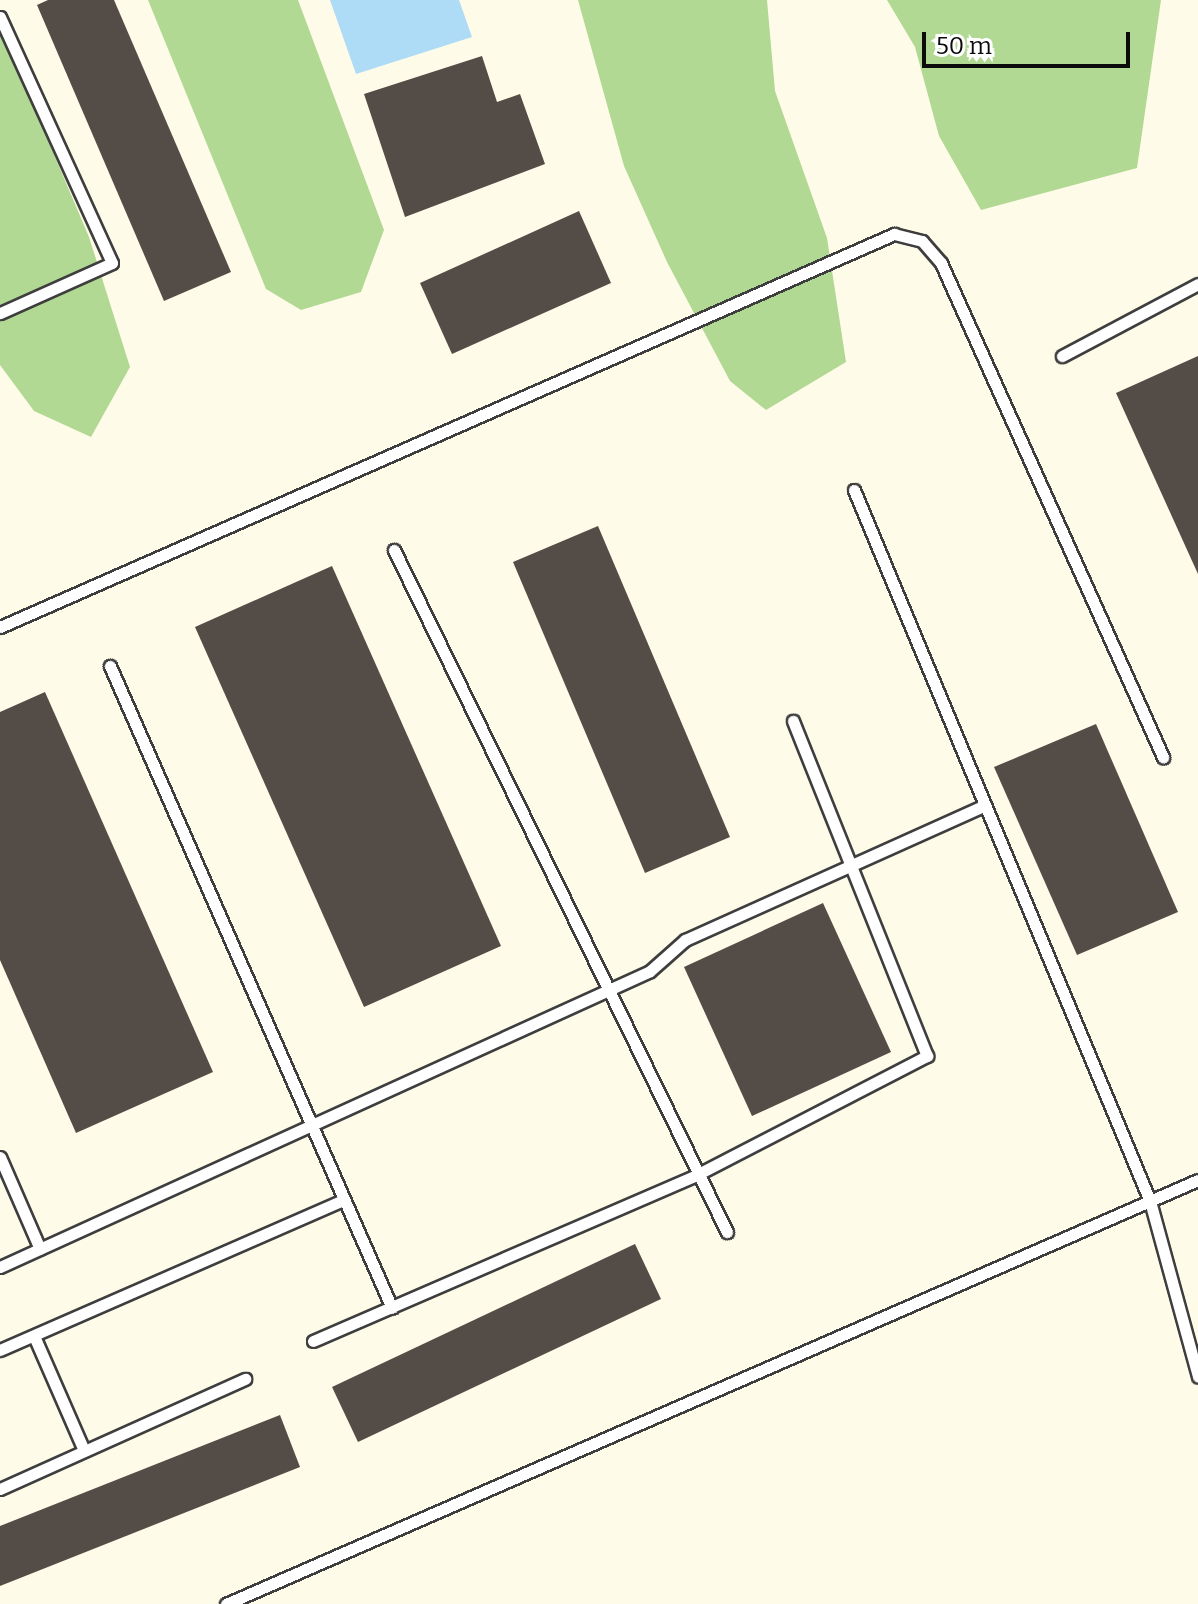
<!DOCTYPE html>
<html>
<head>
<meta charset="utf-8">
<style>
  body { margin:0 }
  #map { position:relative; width:1198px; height:1604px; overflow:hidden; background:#fffbe9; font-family:Bitter,serif }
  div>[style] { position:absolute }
  .forest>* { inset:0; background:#b2d993 }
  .water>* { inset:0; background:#aedbf6 }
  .building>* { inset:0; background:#544c47 }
  .roads { filter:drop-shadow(2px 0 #3e3e3e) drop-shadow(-2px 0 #3e3e3e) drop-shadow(0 2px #3e3e3e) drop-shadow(0 -2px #3e3e3e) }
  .lane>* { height:11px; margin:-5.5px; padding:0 5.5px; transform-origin:5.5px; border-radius:5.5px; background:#fff }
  span { translate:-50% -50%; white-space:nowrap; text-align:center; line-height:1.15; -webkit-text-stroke:8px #fff; paint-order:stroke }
  .scale { position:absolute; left:922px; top:32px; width:208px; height:36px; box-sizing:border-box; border:4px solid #0b0b0b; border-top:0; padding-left:10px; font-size:24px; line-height:28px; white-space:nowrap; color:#0b0b0b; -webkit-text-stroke:6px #fff; paint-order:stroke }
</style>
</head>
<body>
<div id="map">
  <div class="forest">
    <i style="clip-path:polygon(148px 0,298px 0,384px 230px,361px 292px,301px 310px,266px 289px)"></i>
    <i style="clip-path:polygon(578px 0,767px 0,775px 91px,827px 238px,846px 362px,766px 410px,730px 381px,667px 262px,624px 166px)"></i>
    <i style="clip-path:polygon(887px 0,1161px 0,1137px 168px,981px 210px,939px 136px,915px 47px)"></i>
    <i style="clip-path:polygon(0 27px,89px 237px,130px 367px,91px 437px,34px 411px,0 365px)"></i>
  </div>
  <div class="water">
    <i style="clip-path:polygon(330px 0,459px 0,472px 37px,356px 74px)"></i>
  </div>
  <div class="building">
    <i style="clip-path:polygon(48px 0,114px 0,231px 272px,164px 301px,37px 5px)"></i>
    <i style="clip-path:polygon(482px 56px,497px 102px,520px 94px,545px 164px,405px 217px,364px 94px)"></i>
    <i style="clip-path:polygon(579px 211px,611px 283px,452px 354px,420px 283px)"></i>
    <i style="clip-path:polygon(1198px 356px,1198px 574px,1116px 393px)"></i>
    <i style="clip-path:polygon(598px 526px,730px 837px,645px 873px,513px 562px)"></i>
    <i style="clip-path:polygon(332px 566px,501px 946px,364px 1007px,195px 627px)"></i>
    <i style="clip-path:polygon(45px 692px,213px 1072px,76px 1133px,0 960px,0 712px)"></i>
    <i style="clip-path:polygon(1096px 724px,1178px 912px,1077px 955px,994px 767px)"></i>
    <i style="clip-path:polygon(823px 903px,891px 1052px,752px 1116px,684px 967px)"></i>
    <i style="clip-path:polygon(635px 1244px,661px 1299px,358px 1442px,332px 1387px)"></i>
    <i style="clip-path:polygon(280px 1415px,300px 1467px,0 1586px,0 1526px)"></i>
  </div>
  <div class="roads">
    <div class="lane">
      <i style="left:0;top:17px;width:270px;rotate:65.5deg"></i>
      <i style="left:112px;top:263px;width:123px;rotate:155.9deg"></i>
      <i style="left:1062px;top:356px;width:154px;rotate:-27.9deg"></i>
      <i style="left:854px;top:490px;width:770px;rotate:67.4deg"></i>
      <i style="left:1150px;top:1201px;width:182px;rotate:74.7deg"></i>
      <i style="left:394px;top:550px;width:759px;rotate:63.98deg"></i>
      <i style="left:0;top:627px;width:977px;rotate:-23.73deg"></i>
      <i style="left:894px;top:234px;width:29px;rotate:14deg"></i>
      <i style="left:922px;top:241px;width:29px;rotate:49deg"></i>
      <i style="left:941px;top:263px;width:542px;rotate:65.8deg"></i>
      <i style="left:110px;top:666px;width:701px;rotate:66.29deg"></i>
      <i style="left:0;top:1157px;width:100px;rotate:66.5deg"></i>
      <i style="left:0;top:1267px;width:714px;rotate:-24.48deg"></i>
      <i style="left:650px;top:971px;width:47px;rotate:-41.5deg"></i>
      <i style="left:685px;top:940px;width:329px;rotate:-24.2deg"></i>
      <i style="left:34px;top:1336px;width:122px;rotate:66.4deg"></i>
      <i style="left:313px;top:1341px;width:420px;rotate:-23.4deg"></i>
      <i style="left:698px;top:1174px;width:258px;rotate:-27.3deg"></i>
      <i style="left:927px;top:1056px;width:361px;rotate:-111.8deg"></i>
      <i style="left:0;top:1350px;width:374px;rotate:-23.6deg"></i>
      <i style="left:0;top:1489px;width:269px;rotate:-24.2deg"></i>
      <i style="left:226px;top:1604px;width:1060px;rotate:-23.57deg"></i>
    </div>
  </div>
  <div class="scale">50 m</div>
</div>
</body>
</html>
